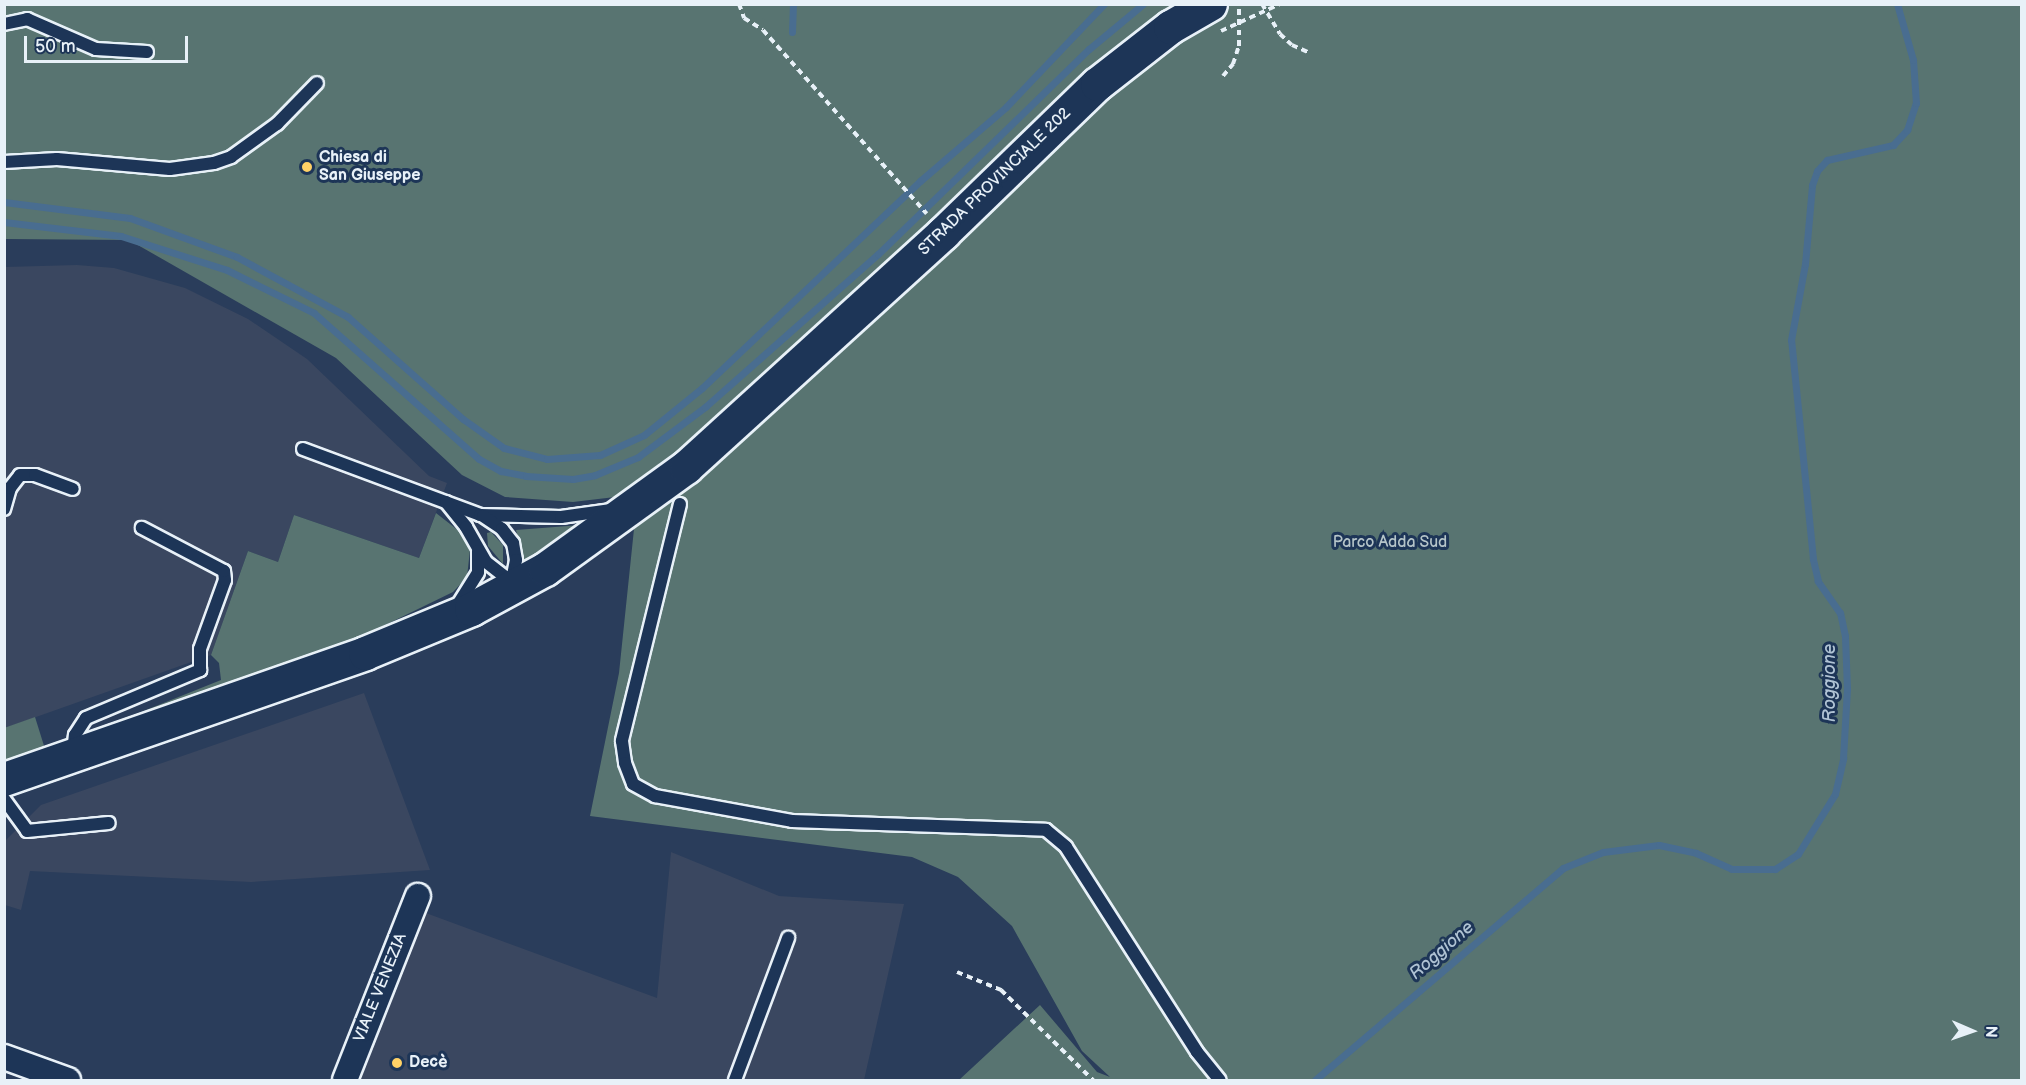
<!DOCTYPE html>
<html>
<head>
<meta charset="utf-8">
<style>
  body { margin:0 }
  #map { position:relative; width:2026px; height:1085px; overflow:hidden; background:#2a3d5b; font-family:"Balsamiq Sans",sans-serif }
  div>[style] { position:absolute }
  .built>* { inset:0; background:#3a4760 }
  .green>* { inset:0; background:#587471 }
  .stream>* { height:7px; margin:-3.5px; padding:0 3.5px; transform-origin:3.5px; border-radius:3.5px; background:#496d90 }
  .path>* { height:4px; margin-top:-2px; transform-origin:0; background:repeating-linear-gradient(90deg,#e8f1f8 0 6px,transparent 0 10.5px) }
  .roads { filter:drop-shadow(2px 0 #e8f1f8) drop-shadow(-2px 0 #e8f1f8) drop-shadow(0 2px #e8f1f8) drop-shadow(0 -2px #e8f1f8) }
  .lane>* { height:12px; margin:-6px; padding:0 6px; transform-origin:6px; border-radius:6px; background:#1d3557 }
  .street>* { height:24px; margin:-12px; padding:0 12px; transform-origin:12px; border-radius:12px; background:#1d3557 }
  .secondary>* { height:33px; margin:-16.5px; padding:0 16.5px; transform-origin:16.5px; border-radius:16.5px; background:#1d3557 }
  .dots>* { width:16px; height:16px; translate:-50% -50%; box-sizing:border-box; border:3px solid #1d3557; border-radius:50% }
  span { translate:-50% -50%; white-space:nowrap; text-align:center; line-height:1.15; -webkit-text-stroke:6px #1d3557; paint-order:stroke }
  .poi-label { font-size:16px; color:#e8f1f8; font-weight:700 }
  .left { translate:0 -50%; text-align:left }
  .street-label { font-size:16px; color:#e8f1f8 }
  .park-label { font-size:16px; color:#b6c5c9 }
  .water-label { font-size:18px; color:#b0c3d4; font-style:italic }
  .frame { position:absolute; inset:0; border:6px solid #e8f1f8; pointer-events:none }
  .north { position:absolute; left:1942px; top:1001px; width:60px; height:60px; -webkit-text-stroke:4px #1d3557; paint-order:stroke; rotate:92deg; font-size:16px; font-weight:700; line-height:24px; text-align:center; color:#e8f1f8 }
  .north::after { content:''; display:block; margin:auto; width:21px; height:27px; background:#e8f1f8; clip-path:polygon(50% 0,100% 100%,50% 72%,0 100%) }
  .scale { position:absolute; left:24px; top:36px; width:164px; height:27px; box-sizing:border-box; border:3px solid #e8f1f8; border-top:0; padding-left:8px; font-size:18px; line-height:21px; white-space:nowrap; color:#e8f1f8; -webkit-text-stroke:4px #1d3557; paint-order:stroke }
</style>
</head>
<body>
<div id="map">
  <div class="built">
    <i style="clip-path:polygon(77px 265px,114px 268px,185px 288px,248px 319px,307px 359px,429px 476px,447px 483px,419px 558px,294px 515px,278px 562px,248px 551px,211px 655px,5px 728px,5px 267px)"></i>
    <i style="clip-path:polygon(364px 693px,430px 870px,251px 882px,30px 871px,21px 910px,5px 905px,4px 842px,41px 805px)"></i>
    <i style="clip-path:polygon(671px 852px,779px 896px,904px 904px,864px 1080px,348px 1080px,415px 909px,657px 998px)"></i>
  </div>
  <div class="green">
    <i style="clip-path:polygon(5px 5px,2021px 5px,2021px 1080px,959px 1080px,1040px 1005px,1097px 1072px,1110px 1077px,1082px 1051px,1012px 926px,958px 877px,912px 857px,590px 816px,619px 673px,634px 529px,615px 497px,573px 502px,505px 497px,462px 475px,336px 358px,129px 240px,5px 239px)"></i>
    <i style="clip-path:polygon(436px 513px,459px 531px,470px 550px,467px 577px,453px 592px,344px 645px,96px 730px,221px 680px,219px 663px,211px 655px,248px 551px,278px 562px,294px 515px,419px 558px)"></i>
    <i style="clip-path:polygon(581px 525px,526px 563px,524px 561px,516px 530px)"></i>
    <i style="clip-path:polygon(491px 532px,503px 545px,503px 564px,488px 546px,487px 533px)"></i>
    <i style="clip-path:polygon(35px 717px,45px 749px,5px 764px,4px 728px)"></i>
  </div>
  <div class="stream">
    <i style="left:792px;top:32px;width:28px;rotate:-88deg"></i>
    <i style="left:4px;top:202px;width:127px;rotate:7.2deg"></i>
    <i style="left:130px;top:218px;width:114px;rotate:20deg"></i>
    <i style="left:237px;top:257px;width:126px;rotate:28.4deg"></i>
    <i style="left:348px;top:317px;width:154px;rotate:41.6deg"></i>
    <i style="left:463px;top:419px;width:50px;rotate:35.3deg"></i>
    <i style="left:504px;top:448px;width:44px;rotate:14.3deg"></i>
    <i style="left:547px;top:459px;width:53px;rotate:-4.3deg"></i>
    <i style="left:600px;top:455px;width:48px;rotate:-24.4deg"></i>
    <i style="left:644px;top:435px;width:75px;rotate:-39deg"></i>
    <i style="left:702px;top:388px;width:301px;rotate:-43.5deg"></i>
    <i style="left:920px;top:181px;width:113px;rotate:-40.7deg"></i>
    <i style="left:1006px;top:107px;width:142px;rotate:-46.4deg"></i>
    <i style="left:4px;top:222px;width:118px;rotate:6.8deg"></i>
    <i style="left:121px;top:236px;width:111px;rotate:17.8deg"></i>
    <i style="left:227px;top:270px;width:97px;rotate:26.3deg"></i>
    <i style="left:314px;top:313px;width:220px;rotate:41.5deg"></i>
    <i style="left:479px;top:459px;width:25px;rotate:29deg"></i>
    <i style="left:501px;top:471px;width:25px;rotate:11deg"></i>
    <i style="left:526px;top:476px;width:47px;rotate:3.7deg"></i>
    <i style="left:573px;top:479px;width:22px;rotate:-10deg"></i>
    <i style="left:595px;top:475px;width:47px;rotate:-22.7deg"></i>
    <i style="left:638px;top:457px;width:84px;rotate:-36.7deg"></i>
    <i style="left:705px;top:407px;width:231px;rotate:-41.5deg"></i>
    <i style="left:878px;top:254px;width:294px;rotate:-44.2deg"></i>
    <i style="left:1089px;top:49px;width:70px;rotate:-39.8deg"></i>
    <i style="left:1315px;top:1080px;width:326px;rotate:-40.5deg"></i>
    <i style="left:1563px;top:868px;width:43px;rotate:-21.8deg"></i>
    <i style="left:1603px;top:852px;width:56px;rotate:-7.1deg"></i>
    <i style="left:1659px;top:845px;width:38px;rotate:12deg"></i>
    <i style="left:1696px;top:853px;width:39px;rotate:24deg"></i>
    <i style="left:1732px;top:869px;width:43px"></i>
    <i style="left:1775px;top:869px;width:27px;rotate:-33deg"></i>
    <i style="left:1798px;top:854px;width:70px;rotate:-58.3deg"></i>
    <i style="left:1835px;top:794px;width:37px;rotate:-77deg"></i>
    <i style="left:1843px;top:758px;width:69px;rotate:-86.7deg"></i>
    <i style="left:1847px;top:689px;width:53px;rotate:-92.2deg"></i>
    <i style="left:1845px;top:636px;width:24px;rotate:-102deg"></i>
    <i style="left:1840px;top:613px;width:39px;rotate:-125deg"></i>
    <i style="left:1818px;top:581px;width:23px;rotate:-103deg"></i>
    <i style="left:1813px;top:559px;width:220px;rotate:-95.7deg"></i>
    <i style="left:1791px;top:340px;width:77px;rotate:-79.6deg"></i>
    <i style="left:1805px;top:264px;width:79px;rotate:-84.9deg"></i>
    <i style="left:1812px;top:185px;width:15px;rotate:-70deg"></i>
    <i style="left:1817px;top:171px;width:15px;rotate:-48deg"></i>
    <i style="left:1827px;top:160px;width:68px;rotate:-12.8deg"></i>
    <i style="left:1893px;top:145px;width:21px;rotate:-47deg"></i>
    <i style="left:1907px;top:130px;width:28px;rotate:-72deg"></i>
    <i style="left:1916px;top:103px;width:43px;rotate:-94deg"></i>
    <i style="left:1913px;top:60px;width:58px;rotate:-105.9deg"></i>
  </div>
  <div class="path">
    <i style="left:739px;top:4px;width:15px;rotate:70deg"></i>
    <i style="left:744px;top:18px;width:22px;rotate:32deg"></i>
    <i style="left:763px;top:30px;width:246px;rotate:48.3deg"></i>
    <i style="left:1262px;top:4px;width:35px;rotate:59deg"></i>
    <i style="left:1280px;top:34px;width:16px;rotate:43deg"></i>
    <i style="left:1292px;top:45px;width:20px;rotate:24deg"></i>
    <i style="left:1221px;top:31px;width:65px;rotate:-24.6deg"></i>
    <i style="left:1223px;top:76px;width:16px;rotate:-50deg"></i>
    <i style="left:1233px;top:64px;width:19px;rotate:-72deg"></i>
    <i style="left:1239px;top:46px;width:41px;rotate:-90deg"></i>
    <i style="left:957px;top:972px;width:48px;rotate:22.2deg"></i>
    <i style="left:1001px;top:990px;width:129px;rotate:44.4deg"></i>
  </div>
  <div class="roads">
    <div class="lane">
      <i style="left:4px;top:24px;width:24px;rotate:-12deg"></i>
      <i style="left:27px;top:19px;width:75px;rotate:23.5deg"></i>
      <i style="left:96px;top:49px;width:51px;rotate:3.4deg"></i>
      <i style="left:4px;top:162px;width:53px;rotate:-3.2deg"></i>
      <i style="left:57px;top:159px;width:113px;rotate:5.1deg"></i>
      <i style="left:170px;top:169px;width:44px;rotate:-7.8deg"></i>
      <i style="left:214px;top:163px;width:18px;rotate:-19deg"></i>
      <i style="left:231px;top:157px;width:57px;rotate:-35.7deg"></i>
      <i style="left:277px;top:124px;width:57px;rotate:-45.7deg"></i>
      <i style="left:303px;top:449px;width:189px;rotate:20.4deg"></i>
      <i style="left:480px;top:515px;width:81px;rotate:1.4deg"></i>
      <i style="left:561px;top:517px;width:49px;rotate:-8.1deg"></i>
      <i style="left:446px;top:502px;width:32px;rotate:51deg"></i>
      <i style="left:466px;top:527px;width:40px;rotate:60.3deg"></i>
      <i style="left:486px;top:562px;width:33px;rotate:38deg"></i>
      <i style="left:680px;top:504px;width:244px;rotate:103.8deg"></i>
      <i style="left:622px;top:741px;width:22px;rotate:82deg"></i>
      <i style="left:625px;top:763px;width:22px;rotate:69deg"></i>
      <i style="left:633px;top:784px;width:25px;rotate:29deg"></i>
      <i style="left:655px;top:796px;width:139px;rotate:10.3deg"></i>
      <i style="left:792px;top:821px;width:254px;rotate:2deg"></i>
      <i style="left:1046px;top:830px;width:26px;rotate:40deg"></i>
      <i style="left:1066px;top:847px;width:243px;rotate:57.4deg"></i>
      <i style="left:1197px;top:1052px;width:36px;rotate:51deg"></i>
      <i style="left:4px;top:509px;width:22px;rotate:-74deg"></i>
      <i style="left:10px;top:488px;width:16px;rotate:-52deg"></i>
      <i style="left:20px;top:475px;width:15px"></i>
      <i style="left:35px;top:475px;width:40px;rotate:20.2deg"></i>
      <i style="left:483px;top:516px;width:23px;rotate:34deg"></i>
      <i style="left:502px;top:529px;width:18px;rotate:52deg"></i>
      <i style="left:513px;top:543px;width:17px;rotate:80deg"></i>
      <i style="left:516px;top:560px;width:20px;rotate:101deg"></i>
      <i style="left:459px;top:603px;width:36px;rotate:-58deg"></i>
      <i style="left:478px;top:572px;width:21px;rotate:-90deg"></i>
      <i style="left:73px;top:753px;width:18px;rotate:-84deg"></i>
      <i style="left:75px;top:735px;width:20px;rotate:-57deg"></i>
      <i style="left:86px;top:718px;width:124px;rotate:-22.8deg"></i>
      <i style="left:200px;top:670px;width:21px;rotate:-90deg"></i>
      <i style="left:200px;top:649px;width:73px;rotate:-70.1deg"></i>
      <i style="left:225px;top:580px;width:9px;rotate:-96deg"></i>
      <i style="left:224px;top:571px;width:93px;rotate:-152.3deg"></i>
      <i style="left:4px;top:799px;width:39px;rotate:54deg"></i>
      <i style="left:27px;top:831px;width:82px;rotate:-5.6deg"></i>
      <i style="left:735px;top:1080px;width:152px;rotate:-69.5deg"></i>
    </div>
    <div class="street">
      <i style="left:4px;top:1057px;width:68px;rotate:19.8deg"></i>
      <i style="left:345px;top:1080px;width:198px;rotate:-68.4deg"></i>
    </div>
    <div class="secondary">
      <i style="left:4px;top:779px;width:382px;rotate:-19.2deg"></i>
      <i style="left:365px;top:653px;width:115px;rotate:-22.5deg"></i>
      <i style="left:471px;top:609px;width:84px;rotate:-28.4deg"></i>
      <i style="left:545px;top:569px;width:174px;rotate:-35.9deg"></i>
      <i style="left:686px;top:467px;width:348px;rotate:-42.3deg"></i>
      <i style="left:943px;top:233px;width:214px;rotate:-44.1deg"></i>
      <i style="left:1097px;top:84px;width:93px;rotate:-38deg"></i>
      <i style="left:1170px;top:27px;width:46px;rotate:-29.9deg"></i>
    </div>
  </div>
  <div class="dots">
    <i style="left:307px;top:167px;background:#ffd166"></i>
    <i style="left:397px;top:1063px;background:#ffd166"></i>
  </div>
  <div class="poi-label">
    <span class="left" style="left:319px;top:167px">Chiesa di<br>San Giuseppe</span>
    <span class="left" style="left:409px;top:1063px">Decè</span>
  </div>
  <div class="street-label">
    <span style="left:995px;top:182px;rotate:-44deg">STRADA PROVINCIALE 202</span>
    <span style="left:381px;top:988px;rotate:-68deg">VIALE VENEZIA</span>
  </div>
  <div class="park-label">
    <span style="left:1390px;top:543px">Parco Adda Sud</span>
  </div>
  <div class="water-label">
    <span style="left:1830px;top:683px;rotate:-90deg">Roggione</span>
    <span style="left:1442px;top:951px;rotate:-41deg">Roggione</span>
  </div>
  <div class="frame"></div>
  <div class="north">N</div>
  <div class="scale">50 m</div>
</div>
</body>
</html>
